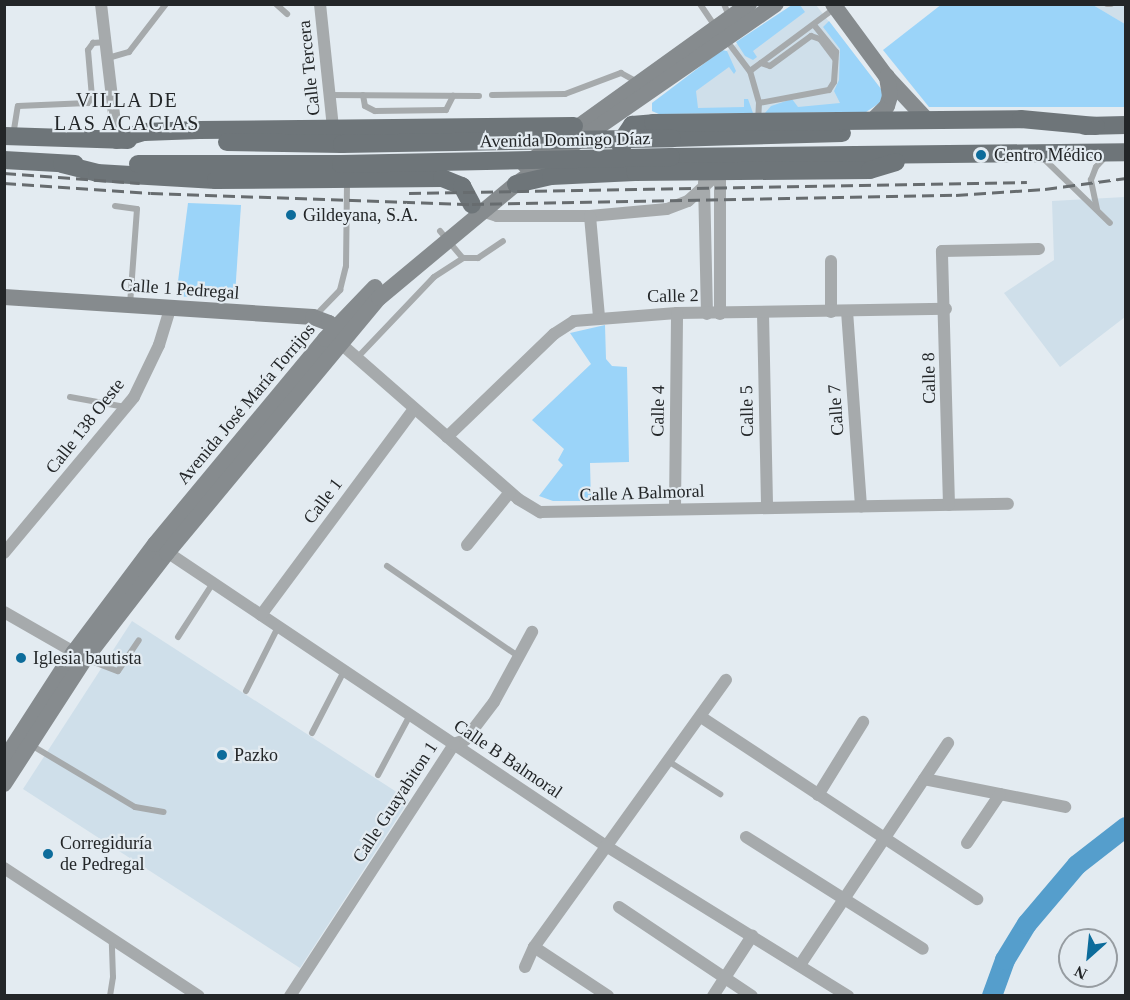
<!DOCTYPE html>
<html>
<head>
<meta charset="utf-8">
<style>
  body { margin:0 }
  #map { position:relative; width:1130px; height:1000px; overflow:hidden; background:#e3ebf1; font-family:Georgia,serif }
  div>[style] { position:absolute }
  .built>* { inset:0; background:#cfdfea }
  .green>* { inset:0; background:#9bd4f9 }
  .river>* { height:20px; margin:-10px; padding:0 10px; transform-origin:10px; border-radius:10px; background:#559ecc }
  .lane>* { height:6px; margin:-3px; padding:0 3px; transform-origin:3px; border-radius:3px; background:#a6aaac }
  .street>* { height:12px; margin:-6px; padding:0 6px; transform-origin:6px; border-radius:6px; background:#a6aaac }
  .secondary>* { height:16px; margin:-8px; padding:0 8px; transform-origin:8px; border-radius:8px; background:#868b8e }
  .primary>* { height:18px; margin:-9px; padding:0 9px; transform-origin:9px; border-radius:9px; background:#6e7579 }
  .rail>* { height:3px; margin-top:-1.5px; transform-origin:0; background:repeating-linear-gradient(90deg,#676c6f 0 12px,transparent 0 18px) }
  .primary-bridge>* { height:18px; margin:-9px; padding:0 9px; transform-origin:9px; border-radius:9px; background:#6e7579 }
  .dots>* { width:16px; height:16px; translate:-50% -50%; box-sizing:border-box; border:3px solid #e3ebf1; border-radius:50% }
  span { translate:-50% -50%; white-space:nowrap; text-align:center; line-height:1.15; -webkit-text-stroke:4.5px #e3ebf1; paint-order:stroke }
  .street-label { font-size:18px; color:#232628 }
  .poi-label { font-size:18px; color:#232628 }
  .left { translate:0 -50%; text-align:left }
  .neighbourhood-label { font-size:20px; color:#232628; letter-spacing:1.5px }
  .frame { position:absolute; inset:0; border:6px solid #232628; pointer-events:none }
  .north { position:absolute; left:1058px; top:928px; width:60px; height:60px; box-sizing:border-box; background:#e3ebf1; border:2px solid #969ca1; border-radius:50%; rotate:207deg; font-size:16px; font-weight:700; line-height:24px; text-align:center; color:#232628 }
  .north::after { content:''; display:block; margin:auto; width:21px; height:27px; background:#0d6c9b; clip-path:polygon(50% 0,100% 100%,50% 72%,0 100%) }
</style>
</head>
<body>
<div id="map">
  <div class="built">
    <i style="clip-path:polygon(792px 5px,816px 5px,881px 89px,866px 112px,659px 114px,652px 111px,652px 103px)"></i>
    <i style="clip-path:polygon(1093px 5px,1125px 5px,1125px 24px,1118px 20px)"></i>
    <i style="clip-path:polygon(1125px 197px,1125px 317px,1060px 367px,1004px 293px,1054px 260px,1052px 201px)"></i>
    <i style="clip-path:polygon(132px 621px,409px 800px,300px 968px,23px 789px)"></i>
  </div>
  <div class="green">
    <i style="clip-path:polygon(942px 4px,1093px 5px,1125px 24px,1125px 107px,929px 107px,883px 50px)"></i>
    <i style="clip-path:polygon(792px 5px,800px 5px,805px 12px,753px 51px,757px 57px,753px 60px,745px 56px,736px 42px)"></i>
    <i style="clip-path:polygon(829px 21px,881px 89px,884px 100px,866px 112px,765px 113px,771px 106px,792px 99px,798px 107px,840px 103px,834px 91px,839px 80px,840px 49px,823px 27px)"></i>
    <i style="clip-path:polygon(722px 50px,727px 51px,736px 71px,734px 74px,729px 67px,696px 91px,698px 108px,744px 107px,744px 99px,748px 99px,753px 113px,659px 114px,652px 111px,652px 103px)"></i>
    <i style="clip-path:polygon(188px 203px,241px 205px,235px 295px,176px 297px)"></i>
    <i style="clip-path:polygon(605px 325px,606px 359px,612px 366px,627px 367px,629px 462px,590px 463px,591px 501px,553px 501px,539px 496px,563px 465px,558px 460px,564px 449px,532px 420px,591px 364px,570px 333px)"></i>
  </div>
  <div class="river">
    <i style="left:992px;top:996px;width:38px;rotate:-70deg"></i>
    <i style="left:1005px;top:960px;width:42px;rotate:-58.6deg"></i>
    <i style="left:1027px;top:924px;width:77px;rotate:-49.7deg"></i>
    <i style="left:1077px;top:865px;width:62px;rotate:-37.8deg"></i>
  </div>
  <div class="lane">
    <i style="left:276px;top:4px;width:15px;rotate:42deg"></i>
    <i style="left:700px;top:4px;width:27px;rotate:56deg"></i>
    <i style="left:724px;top:4px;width:15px;rotate:67deg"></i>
    <i style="left:1107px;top:4px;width:4px"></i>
    <i style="left:727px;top:41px;width:38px;rotate:53deg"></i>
    <i style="left:750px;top:71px;width:33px;rotate:74deg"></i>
    <i style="left:759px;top:103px;width:18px;rotate:93deg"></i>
    <i style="left:108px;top:58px;width:22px;rotate:-16deg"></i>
    <i style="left:129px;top:52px;width:61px;rotate:-52.4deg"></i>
    <i style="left:761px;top:63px;width:9px;rotate:18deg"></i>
    <i style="left:770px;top:66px;width:51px;rotate:-36.2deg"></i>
    <i style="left:811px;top:36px;width:9px;rotate:18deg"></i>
    <i style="left:820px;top:39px;width:25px;rotate:53deg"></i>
    <i style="left:750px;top:71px;width:106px;rotate:-36.5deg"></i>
    <i style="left:330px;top:95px;width:149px;rotate:0.4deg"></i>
    <i style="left:363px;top:95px;width:11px;rotate:80deg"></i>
    <i style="left:365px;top:106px;width:11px;rotate:27deg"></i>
    <i style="left:375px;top:111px;width:71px;rotate:-0.8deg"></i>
    <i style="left:446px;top:110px;width:16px;rotate:-63deg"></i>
    <i style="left:492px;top:95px;width:73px;rotate:-0.8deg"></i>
    <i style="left:565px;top:94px;width:60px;rotate:-20.6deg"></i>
    <i style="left:621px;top:73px;width:18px;rotate:29deg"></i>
    <i style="left:759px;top:103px;width:71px;rotate:-10.5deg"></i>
    <i style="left:829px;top:90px;width:9px;rotate:-58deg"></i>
    <i style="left:834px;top:82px;width:30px;rotate:-86deg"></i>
    <i style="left:836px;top:52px;width:35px;rotate:-129deg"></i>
    <i style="left:13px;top:136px;width:30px;rotate:-81deg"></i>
    <i style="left:18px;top:106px;width:70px;rotate:-2.5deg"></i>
    <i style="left:88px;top:103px;width:7px;rotate:-56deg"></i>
    <i style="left:92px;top:97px;width:47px;rotate:-94.9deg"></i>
    <i style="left:88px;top:50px;width:9px;rotate:-54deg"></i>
    <i style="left:93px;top:43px;width:13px;rotate:-4deg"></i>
    <i style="left:1041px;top:156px;width:96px;rotate:44.2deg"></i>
    <i style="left:115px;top:206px;width:22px;rotate:8deg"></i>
    <i style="left:137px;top:209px;width:96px;rotate:94.2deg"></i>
    <i style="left:1097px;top:209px;width:30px;rotate:-102deg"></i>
    <i style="left:1091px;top:180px;width:14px;rotate:-69deg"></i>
    <i style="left:1096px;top:167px;width:16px;rotate:-47deg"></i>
    <i style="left:440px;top:231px;width:35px;rotate:50deg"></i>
    <i style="left:316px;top:315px;width:35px;rotate:-46deg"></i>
    <i style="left:340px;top:290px;width:25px;rotate:-76deg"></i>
    <i style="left:346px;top:266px;width:84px;rotate:-89.3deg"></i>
    <i style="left:356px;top:359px;width:113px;rotate:-46.4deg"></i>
    <i style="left:434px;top:277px;width:35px;rotate:-33deg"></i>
    <i style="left:463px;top:258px;width:15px"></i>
    <i style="left:478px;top:258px;width:30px;rotate:-34deg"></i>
    <i style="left:70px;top:397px;width:56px;rotate:10.3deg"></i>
    <i style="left:387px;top:566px;width:159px;rotate:34.5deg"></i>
    <i style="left:178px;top:637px;width:64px;rotate:-57.1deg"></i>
    <i style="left:86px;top:659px;width:34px;rotate:21deg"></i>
    <i style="left:118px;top:671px;width:37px;rotate:-56deg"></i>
    <i style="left:246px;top:691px;width:72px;rotate:-63.4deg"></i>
    <i style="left:312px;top:733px;width:70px;rotate:-62.7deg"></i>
    <i style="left:31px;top:745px;width:121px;rotate:30.8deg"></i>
    <i style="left:135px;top:807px;width:29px;rotate:10deg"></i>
    <i style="left:668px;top:761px;width:62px;rotate:32.4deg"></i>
    <i style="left:378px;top:775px;width:68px;rotate:-61.9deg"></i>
    <i style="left:110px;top:996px;width:19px;rotate:-81deg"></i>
    <i style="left:113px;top:977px;width:38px;rotate:-92deg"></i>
  </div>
  <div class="street">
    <i style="left:101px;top:4px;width:137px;rotate:83.3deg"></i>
    <i style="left:320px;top:4px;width:125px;rotate:84deg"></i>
    <i style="left:704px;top:182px;width:132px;rotate:88.7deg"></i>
    <i style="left:482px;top:211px;width:16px;rotate:18deg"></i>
    <i style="left:497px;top:216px;width:93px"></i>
    <i style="left:590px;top:216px;width:77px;rotate:-5.2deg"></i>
    <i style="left:667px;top:209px;width:22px;rotate:-21deg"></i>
    <i style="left:688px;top:201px;width:43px;rotate:-42.2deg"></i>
    <i style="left:590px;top:216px;width:101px;rotate:84.9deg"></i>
    <i style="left:831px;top:261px;width:51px;rotate:90deg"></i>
    <i style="left:847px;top:311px;width:196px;rotate:85.9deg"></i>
    <i style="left:763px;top:313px;width:195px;rotate:88.8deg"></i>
    <i style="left:720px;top:314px;width:142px;rotate:-90deg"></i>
    <i style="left:340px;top:343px;width:237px;rotate:41.2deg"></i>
    <i style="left:518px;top:499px;width:26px;rotate:31deg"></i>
    <i style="left:540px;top:512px;width:468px;rotate:-1deg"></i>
    <i style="left:447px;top:437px;width:149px;rotate:-43.9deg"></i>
    <i style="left:554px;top:334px;width:24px;rotate:-33deg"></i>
    <i style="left:574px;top:321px;width:103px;rotate:-4.4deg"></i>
    <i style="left:677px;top:313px;width:269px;rotate:-0.9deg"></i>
    <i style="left:949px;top:505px;width:254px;rotate:-91.6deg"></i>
    <i style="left:942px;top:251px;width:97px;rotate:-1.2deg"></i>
    <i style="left:675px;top:509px;width:196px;rotate:-89.4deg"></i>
    <i style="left:467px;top:545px;width:68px;rotate:-50.9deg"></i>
    <i style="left:161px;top:548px;width:536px;rotate:33.81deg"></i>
    <i style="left:606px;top:846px;width:285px;rotate:31.8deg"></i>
    <i style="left:4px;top:553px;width:203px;rotate:-50.2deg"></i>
    <i style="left:134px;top:397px;width:58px;rotate:-64.3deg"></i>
    <i style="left:159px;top:345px;width:38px;rotate:-73deg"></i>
    <i style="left:4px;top:612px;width:86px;rotate:29.8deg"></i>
    <i style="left:261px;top:615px;width:257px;rotate:-53.4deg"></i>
    <i style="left:701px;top:717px;width:331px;rotate:33.4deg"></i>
    <i style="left:924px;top:779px;width:144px;rotate:11.2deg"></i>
    <i style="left:818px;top:795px;width:86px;rotate:-58.3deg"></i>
    <i style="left:746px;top:837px;width:209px;rotate:32.3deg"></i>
    <i style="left:967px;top:843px;width:59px;rotate:-56deg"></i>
    <i style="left:4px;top:868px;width:233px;rotate:33.3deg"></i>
    <i style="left:619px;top:907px;width:160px;rotate:33.8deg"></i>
    <i style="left:534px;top:947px;width:89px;rotate:33.5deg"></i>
    <i style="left:800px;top:965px;width:267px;rotate:-56.3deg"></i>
    <i style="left:525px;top:967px;width:22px;rotate:-66deg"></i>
    <i style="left:534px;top:947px;width:329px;rotate:-54.3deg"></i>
    <i style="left:290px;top:996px;width:301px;rotate:-56.9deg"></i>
    <i style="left:454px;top:744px;width:12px;rotate:-20deg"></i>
    <i style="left:465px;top:740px;width:48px;rotate:-52.7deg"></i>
    <i style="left:494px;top:702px;width:80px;rotate:-61.5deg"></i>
    <i style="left:713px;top:996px;width:72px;rotate:-57deg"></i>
  </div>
  <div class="secondary">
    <i style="left:833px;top:4px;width:89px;rotate:53.6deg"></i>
    <i style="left:886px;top:76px;width:60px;rotate:47deg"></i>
    <i style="left:872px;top:121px;width:21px;rotate:-45deg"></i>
    <i style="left:887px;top:106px;width:10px;rotate:-73deg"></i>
    <i style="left:890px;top:96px;width:20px;rotate:-99deg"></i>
    <i style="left:525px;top:165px;width:276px;rotate:-35.7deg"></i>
    <i style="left:4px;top:297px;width:310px;rotate:3.7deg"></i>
    <i style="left:313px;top:317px;width:17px;rotate:21deg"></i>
    <i style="left:329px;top:323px;width:17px;rotate:59deg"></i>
    <i style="left:4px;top:760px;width:129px;rotate:-57.1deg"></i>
    <i style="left:74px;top:652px;width:135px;rotate:-53.1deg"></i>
    <i style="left:155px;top:544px;width:266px;rotate:-50.3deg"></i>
    <i style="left:325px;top:339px;width:72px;rotate:-46.1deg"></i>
    <i style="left:4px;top:784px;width:149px;rotate:-57.1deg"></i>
    <i style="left:85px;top:659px;width:134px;rotate:-52.3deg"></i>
    <i style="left:167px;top:553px;width:332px;rotate:-50.3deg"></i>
    <i style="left:379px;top:298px;width:178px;rotate:-39.8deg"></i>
    <i style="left:516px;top:184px;width:316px;rotate:-34.7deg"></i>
  </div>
  <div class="primary">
    <i style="left:1085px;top:126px;width:41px;rotate:-1.4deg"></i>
    <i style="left:4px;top:136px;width:124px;rotate:1.8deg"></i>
    <i style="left:672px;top:138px;width:170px;rotate:-1.7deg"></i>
    <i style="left:117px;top:140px;width:28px;rotate:-17deg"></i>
    <i style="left:144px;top:132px;width:55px;rotate:-2.1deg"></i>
    <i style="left:199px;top:130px;width:375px;rotate:-0.6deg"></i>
    <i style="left:227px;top:142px;width:115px;rotate:1deg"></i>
    <i style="left:671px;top:157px;width:455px;rotate:-0.6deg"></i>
    <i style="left:4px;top:160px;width:71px;rotate:3.2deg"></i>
    <i style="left:62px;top:164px;width:36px;rotate:14deg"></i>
    <i style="left:97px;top:173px;width:119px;rotate:3.4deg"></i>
    <i style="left:216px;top:180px;width:226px;rotate:-0.5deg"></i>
    <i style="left:442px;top:178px;width:22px;rotate:22deg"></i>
    <i style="left:462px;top:186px;width:21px;rotate:62deg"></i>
    <i style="left:138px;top:164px;width:203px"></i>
    <i style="left:635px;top:172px;width:12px;rotate:-138deg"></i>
    <i style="left:626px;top:164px;width:22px;rotate:-106deg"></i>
    <i style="left:620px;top:143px;width:22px;rotate:-56deg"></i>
    <i style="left:632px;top:125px;width:21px;rotate:-5deg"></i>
    <i style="left:653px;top:123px;width:368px;rotate:-0.6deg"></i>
    <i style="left:1021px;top:119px;width:75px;rotate:5.3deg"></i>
    <i style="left:516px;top:184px;width:36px;rotate:-13deg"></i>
    <i style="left:551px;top:176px;width:84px;rotate:-2.7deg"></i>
    <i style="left:635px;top:172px;width:235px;rotate:-0.5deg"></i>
    <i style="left:870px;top:170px;width:27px;rotate:-17deg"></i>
  </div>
  <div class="rail">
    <i style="left:4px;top:173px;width:136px;rotate:4.2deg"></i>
    <i style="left:4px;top:183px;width:147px;rotate:3.9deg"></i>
    <i style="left:151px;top:193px;width:321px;rotate:2deg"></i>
    <i style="left:472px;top:204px;width:484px;rotate:-1.1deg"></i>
    <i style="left:956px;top:195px;width:89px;rotate:-3.9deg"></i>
    <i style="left:1045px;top:189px;width:82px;rotate:-7.7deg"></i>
    <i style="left:409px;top:193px;width:618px;rotate:-1.02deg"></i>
  </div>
  <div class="primary-bridge">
    <i style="left:342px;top:144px;width:330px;rotate:-1deg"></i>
    <i style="left:341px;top:164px;width:330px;rotate:-1.2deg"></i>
  </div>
  <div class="dots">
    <i style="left:981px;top:155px;background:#0d6c9b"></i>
    <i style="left:291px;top:215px;background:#0d6c9b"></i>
    <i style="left:21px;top:658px;background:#0d6c9b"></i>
    <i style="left:222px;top:755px;background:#0d6c9b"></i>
    <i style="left:48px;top:854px;background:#0d6c9b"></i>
  </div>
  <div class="street-label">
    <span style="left:309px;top:68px;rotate:-96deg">Calle Tercera</span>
    <span style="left:565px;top:140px;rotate:-1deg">Avenida Domingo Díaz</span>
    <span style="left:180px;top:289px;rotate:4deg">Calle 1 Pedregal</span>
    <span style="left:673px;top:296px;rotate:-1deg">Calle 2</span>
    <span style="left:929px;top:378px;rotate:-91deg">Calle 8</span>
    <span style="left:246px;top:404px;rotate:-50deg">Avenida José María Torrijos</span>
    <span style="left:836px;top:410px;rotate:-94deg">Calle 7</span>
    <span style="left:658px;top:411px;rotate:-89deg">Calle 4</span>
    <span style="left:747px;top:411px;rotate:-91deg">Calle 5</span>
    <span style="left:85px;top:426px;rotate:-52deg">Calle 138 Oeste</span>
    <span style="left:642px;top:493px;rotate:-2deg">Calle A Balmoral</span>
    <span style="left:323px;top:501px;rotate:-53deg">Calle 1</span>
    <span style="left:508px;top:759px;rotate:34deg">Calle B Balmoral</span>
    <span style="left:395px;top:802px;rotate:-57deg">Calle Guayabiton 1</span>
  </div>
  <div class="poi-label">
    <span class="left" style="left:994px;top:155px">Centro Médico</span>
    <span class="left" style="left:303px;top:215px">Gildeyana, S.A.</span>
    <span class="left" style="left:33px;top:658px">Iglesia bautista</span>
    <span class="left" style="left:234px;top:755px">Pazko</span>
    <span class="left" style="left:60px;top:854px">Corregiduría<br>de Pedregal</span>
  </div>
  <div class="neighbourhood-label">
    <span style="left:127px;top:112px">VILLA DE<br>LAS ACACIAS</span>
  </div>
  <div class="frame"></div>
  <div class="north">N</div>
</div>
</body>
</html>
